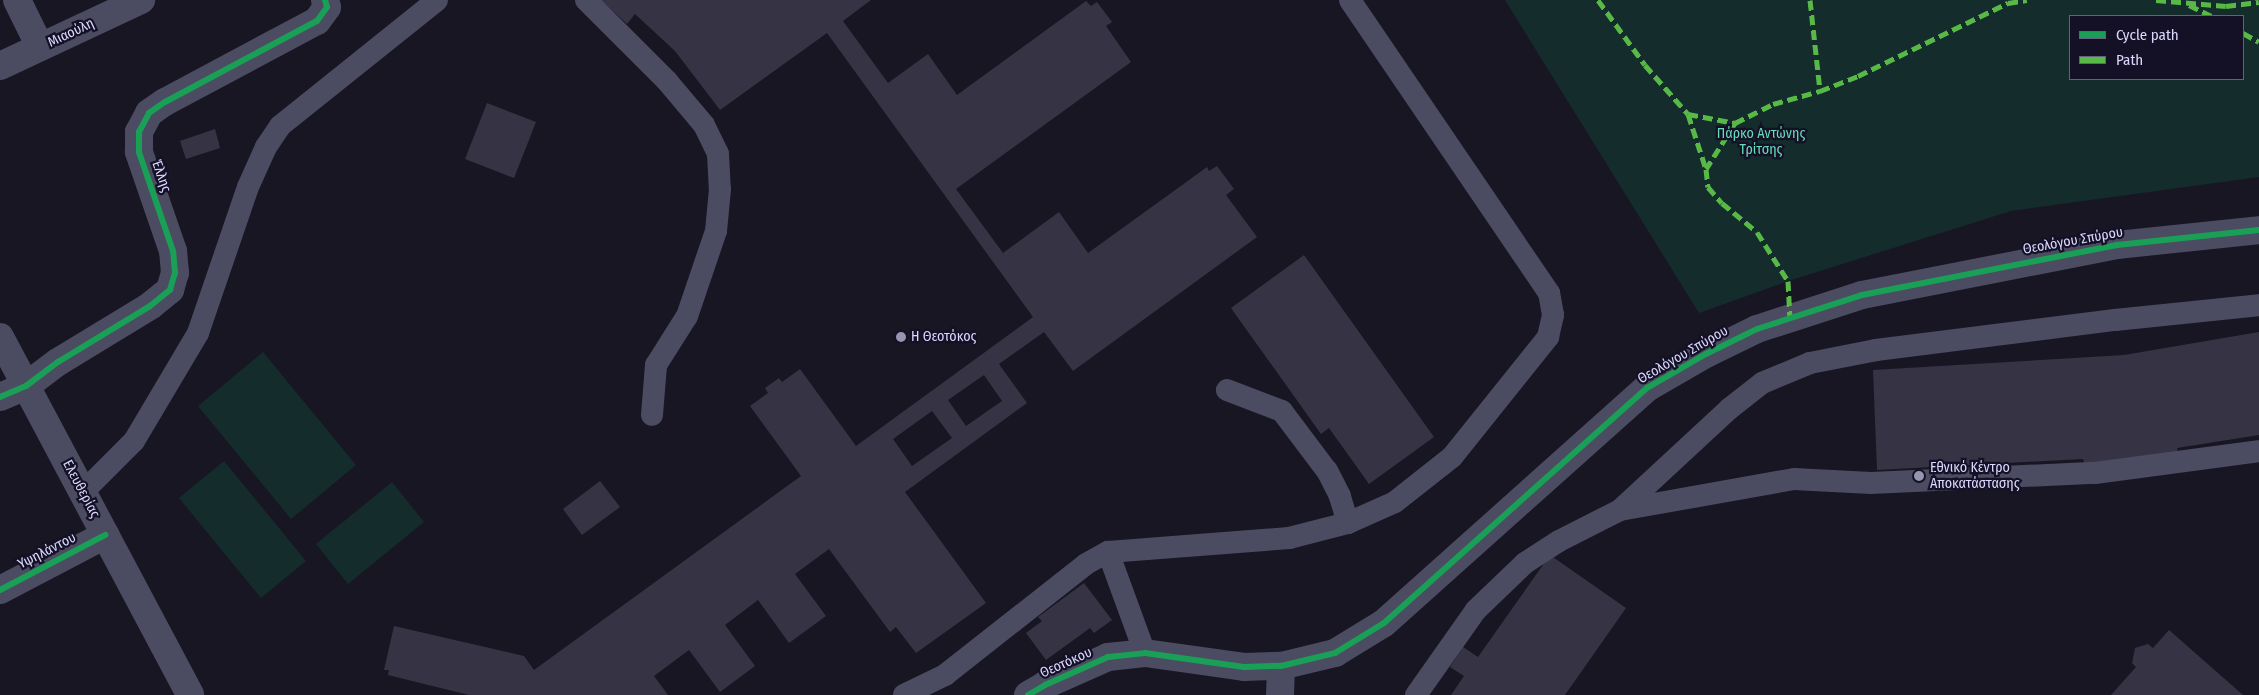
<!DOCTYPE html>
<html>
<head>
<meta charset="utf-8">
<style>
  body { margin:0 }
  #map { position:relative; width:2259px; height:695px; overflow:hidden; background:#181622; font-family:"Fira Sans Condensed",sans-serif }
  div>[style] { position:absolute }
  .green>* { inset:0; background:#152c2c }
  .building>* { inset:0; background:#363444 }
  .service>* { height:22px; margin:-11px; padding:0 11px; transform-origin:11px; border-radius:11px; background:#4b4b62 }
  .minor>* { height:28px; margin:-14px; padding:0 14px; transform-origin:14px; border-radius:14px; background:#4b4b62 }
  .quiet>* { height:5px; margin-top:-2.5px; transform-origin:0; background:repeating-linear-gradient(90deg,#58b947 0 10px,transparent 0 15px) }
  .cycleway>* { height:6px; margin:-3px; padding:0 3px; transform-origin:3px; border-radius:3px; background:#1a9f57 }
  .dots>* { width:14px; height:14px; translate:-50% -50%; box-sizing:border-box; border:2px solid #141127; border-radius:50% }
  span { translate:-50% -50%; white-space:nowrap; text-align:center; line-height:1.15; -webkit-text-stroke:4.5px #141127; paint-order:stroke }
  .street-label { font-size:14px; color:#dbd8fd }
  .park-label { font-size:14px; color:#66dbba }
  .poi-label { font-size:14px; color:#dbd8fd }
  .left { translate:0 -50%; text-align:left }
  .legend { position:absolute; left:2069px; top:15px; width:175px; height:65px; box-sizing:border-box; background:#141127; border:1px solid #64617d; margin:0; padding:6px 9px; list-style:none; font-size:15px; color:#dbd8fd }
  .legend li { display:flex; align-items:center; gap:10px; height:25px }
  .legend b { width:25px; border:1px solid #64617d }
</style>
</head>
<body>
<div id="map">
  <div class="green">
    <i style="clip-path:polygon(evenodd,1505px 0,2259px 0,2259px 177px,2011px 211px,1788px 281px,1699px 313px,1505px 0,2070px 16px,2243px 16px,2243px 79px,2070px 79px,2070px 16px)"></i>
    <i style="clip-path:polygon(263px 352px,356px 465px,291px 519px,198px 406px)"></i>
    <i style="clip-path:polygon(224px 461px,306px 561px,261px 598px,179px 498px)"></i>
    <i style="clip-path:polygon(392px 482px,424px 522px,348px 584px,316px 544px)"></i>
  </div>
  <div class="building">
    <i style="clip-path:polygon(evenodd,601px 0,871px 0,843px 21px,888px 83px,928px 54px,957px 95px,1086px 1px,1091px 6px,1097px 2px,1112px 22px,1106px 26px,1131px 62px,956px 189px,1003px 253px,1059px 212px,1088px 253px,1207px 167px,1209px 171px,1217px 166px,1234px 189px,1226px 195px,1257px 237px,1073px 371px,1044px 332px,999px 364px,1027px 403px,905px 492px,986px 603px,916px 653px,896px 627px,890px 632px,829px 549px,795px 574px,826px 616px,789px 643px,758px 600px,725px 625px,755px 666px,720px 692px,689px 650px,654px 676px,668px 695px,469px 695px,388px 675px,389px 670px,384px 670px,394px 626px,524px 656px,534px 670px,801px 476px,750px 406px,768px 393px,765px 388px,779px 378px,782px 382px,800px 369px,856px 446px,1033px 317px,827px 33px,720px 110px,675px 51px,635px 14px,627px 24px,601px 0,984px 375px,1002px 401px,966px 426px,948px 400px,984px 375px,601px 0,932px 411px,952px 438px,912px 466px,893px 439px,932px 411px)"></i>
    <i style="clip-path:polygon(487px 103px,536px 122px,514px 178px,465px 159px)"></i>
    <i style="clip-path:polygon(215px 129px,220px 148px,186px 159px,180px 141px)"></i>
    <i style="clip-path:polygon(1304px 255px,1434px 437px,1369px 484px,1329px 428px,1321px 434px,1231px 308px)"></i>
    <i style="clip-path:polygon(2259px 332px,2259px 435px,2177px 448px,2179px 458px,2086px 468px,2083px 459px,1877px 470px,1873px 370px,2124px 355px)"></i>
    <i style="clip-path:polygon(600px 481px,620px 507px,582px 535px,563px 509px)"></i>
    <i style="clip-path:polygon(1550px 555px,1626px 608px,1565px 695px,1451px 695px,1464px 676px,1450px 667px,1463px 647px,1478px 657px)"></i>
    <i style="clip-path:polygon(1084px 583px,1112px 620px,1094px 633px,1090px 628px,1046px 660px,1026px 633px,1042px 621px,1038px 617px)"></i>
    <i style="clip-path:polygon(2169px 630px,2243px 695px,2111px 695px,2136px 667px,2132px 663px,2135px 648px,2148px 644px,2153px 648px)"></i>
  </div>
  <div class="service">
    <i style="left:586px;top:0;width:115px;rotate:45deg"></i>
    <i style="left:667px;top:81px;width:57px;rotate:49.9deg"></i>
    <i style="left:704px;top:125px;width:32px;rotate:64deg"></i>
    <i style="left:718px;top:154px;width:35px;rotate:87deg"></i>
    <i style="left:720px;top:189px;width:42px;rotate:95.4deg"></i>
    <i style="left:716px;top:231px;width:90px;rotate:108.8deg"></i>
    <i style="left:687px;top:316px;width:58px;rotate:122.3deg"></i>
    <i style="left:656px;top:365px;width:50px;rotate:94.6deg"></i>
    <i style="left:83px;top:492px;width:72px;rotate:-45deg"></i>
    <i style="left:134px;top:441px;width:126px;rotate:-59.3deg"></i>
    <i style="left:198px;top:333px;width:154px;rotate:-71.1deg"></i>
    <i style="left:248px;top:187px;width:44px;rotate:-65.8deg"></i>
    <i style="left:266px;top:147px;width:25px;rotate:-56deg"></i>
    <i style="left:280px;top:126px;width:201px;rotate:-38.7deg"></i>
    <i style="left:1620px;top:510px;width:177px;rotate:-10.1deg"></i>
    <i style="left:1794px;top:479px;width:77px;rotate:3deg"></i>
    <i style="left:1871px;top:483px;width:224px;rotate:-2.6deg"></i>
    <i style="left:2095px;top:473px;width:165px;rotate:-7.6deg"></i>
    <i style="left:1348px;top:523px;width:51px;rotate:-24.1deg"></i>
    <i style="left:1395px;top:502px;width:73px;rotate:-38.3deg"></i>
    <i style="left:1452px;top:457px;width:154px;rotate:-51.3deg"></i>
    <i style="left:1548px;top:337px;width:23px;rotate:-77deg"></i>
    <i style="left:1553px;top:315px;width:22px;rotate:-100deg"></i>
    <i style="left:1549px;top:293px;width:354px;rotate:-124.2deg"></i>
    <i style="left:1108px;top:552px;width:108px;rotate:69.9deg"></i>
    <i style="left:904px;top:695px;width:46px;rotate:-26deg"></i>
    <i style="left:945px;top:675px;width:179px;rotate:-38.2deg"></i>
    <i style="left:1086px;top:564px;width:25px;rotate:-29deg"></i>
    <i style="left:1108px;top:552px;width:182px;rotate:-4.4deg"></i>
    <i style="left:1289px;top:538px;width:61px;rotate:-14.3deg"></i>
    <i style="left:1348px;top:523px;width:28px;rotate:-107deg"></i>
    <i style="left:1340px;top:496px;width:28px;rotate:-117deg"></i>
    <i style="left:1327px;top:471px;width:75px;rotate:-126.9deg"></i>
    <i style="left:1282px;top:411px;width:59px;rotate:-159.1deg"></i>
    <i style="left:1416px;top:695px;width:104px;rotate:-54.8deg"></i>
    <i style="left:1476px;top:610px;width:68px;rotate:-43.8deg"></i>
    <i style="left:1525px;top:563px;width:40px;rotate:-32.9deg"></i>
    <i style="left:1559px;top:541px;width:68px;rotate:-26.9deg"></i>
    <i style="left:1620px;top:510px;width:149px;rotate:-42.8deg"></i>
    <i style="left:1729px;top:409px;width:42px;rotate:-38.2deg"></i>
    <i style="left:1762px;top:383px;width:52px;rotate:-22.6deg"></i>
    <i style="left:1810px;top:363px;width:67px;rotate:-11.1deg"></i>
    <i style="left:1876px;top:350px;width:241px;rotate:-7.2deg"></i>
    <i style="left:2115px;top:320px;width:145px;rotate:-5.9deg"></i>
  </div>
  <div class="minor">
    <i style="left:17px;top:0;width:52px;rotate:63.9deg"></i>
    <i style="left:0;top:66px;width:156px;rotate:-25.1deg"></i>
    <i style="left:0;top:337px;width:405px;rotate:62deg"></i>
    <i style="left:0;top:397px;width:28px;rotate:-23deg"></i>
    <i style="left:26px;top:386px;width:40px;rotate:-37deg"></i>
    <i style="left:58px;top:362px;width:108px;rotate:-31.3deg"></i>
    <i style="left:150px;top:306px;width:26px;rotate:-39deg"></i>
    <i style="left:170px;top:290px;width:18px;rotate:-74deg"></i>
    <i style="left:175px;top:273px;width:22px;rotate:-95deg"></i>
    <i style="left:173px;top:251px;width:105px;rotate:-109deg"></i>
    <i style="left:139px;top:152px;width:20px;rotate:-90deg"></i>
    <i style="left:139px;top:132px;width:21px;rotate:-62deg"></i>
    <i style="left:149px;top:113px;width:19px;rotate:-35deg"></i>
    <i style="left:165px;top:102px;width:172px;rotate:-28.1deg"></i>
    <i style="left:317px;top:21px;width:17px;rotate:-54deg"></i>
    <i style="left:327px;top:7px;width:7px;rotate:-106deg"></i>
    <i style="left:0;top:590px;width:119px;rotate:-27.6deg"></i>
    <i style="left:1028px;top:695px;width:20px;rotate:-30deg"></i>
    <i style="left:1045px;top:685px;width:69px;rotate:-24deg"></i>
    <i style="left:1108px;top:657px;width:37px;rotate:-6deg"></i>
    <i style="left:1145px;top:653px;width:100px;rotate:8deg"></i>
    <i style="left:1244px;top:667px;width:37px;rotate:-2deg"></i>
    <i style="left:1281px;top:666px;width:56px;rotate:-13.5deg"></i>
    <i style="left:1335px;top:653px;width:57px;rotate:-31.5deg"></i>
    <i style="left:1384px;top:623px;width:353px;rotate:-41.8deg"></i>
    <i style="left:1647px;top:388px;width:68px;rotate:-30deg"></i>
    <i style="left:1706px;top:354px;width:57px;rotate:-26.1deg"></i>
    <i style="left:1757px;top:329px;width:110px;rotate:-17.9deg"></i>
    <i style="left:1862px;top:295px;width:260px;rotate:-11.1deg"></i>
    <i style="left:2117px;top:245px;width:143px;rotate:-6deg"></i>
    <i style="left:1280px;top:695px;width:29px;rotate:-88deg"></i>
  </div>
  <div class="quiet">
    <i style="left:1598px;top:0;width:80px;rotate:54.1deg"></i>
    <i style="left:1645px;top:65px;width:65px;rotate:48.7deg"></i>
    <i style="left:1688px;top:114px;width:48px;rotate:10.8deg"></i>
    <i style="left:1735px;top:123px;width:42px;rotate:-26.6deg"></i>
    <i style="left:1773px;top:104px;width:49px;rotate:-15.5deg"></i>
    <i style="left:1820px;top:91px;width:41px;rotate:-21.5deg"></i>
    <i style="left:1858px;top:76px;width:167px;rotate:-26deg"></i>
    <i style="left:2008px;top:3px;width:19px;rotate:-9deg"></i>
    <i style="left:1810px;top:0;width:92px;rotate:83.7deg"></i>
    <i style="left:2156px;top:0;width:70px;rotate:4.9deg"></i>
    <i style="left:2226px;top:6px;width:33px;rotate:-7deg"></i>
    <i style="left:2189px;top:5px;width:25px;rotate:26deg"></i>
    <i style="left:2243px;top:33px;width:18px;rotate:29deg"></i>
    <i style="left:1688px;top:114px;width:58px;rotate:71.9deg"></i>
    <i style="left:1735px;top:123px;width:54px;rotate:122.2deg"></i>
    <i style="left:1706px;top:169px;width:18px;rotate:84deg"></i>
    <i style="left:1708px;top:187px;width:21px;rotate:49deg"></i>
    <i style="left:1722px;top:203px;width:45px;rotate:39.6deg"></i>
    <i style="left:1757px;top:232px;width:58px;rotate:57.7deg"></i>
    <i style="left:1788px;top:281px;width:36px;rotate:87deg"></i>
  </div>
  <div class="cycleway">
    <i style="left:0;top:397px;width:28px;rotate:-23deg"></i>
    <i style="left:26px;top:386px;width:40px;rotate:-37deg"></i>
    <i style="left:58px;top:362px;width:108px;rotate:-31.3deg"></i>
    <i style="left:150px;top:306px;width:26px;rotate:-39deg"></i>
    <i style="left:170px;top:290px;width:18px;rotate:-74deg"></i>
    <i style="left:175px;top:273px;width:22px;rotate:-95deg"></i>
    <i style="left:173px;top:251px;width:105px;rotate:-109deg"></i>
    <i style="left:139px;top:152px;width:20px;rotate:-90deg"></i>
    <i style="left:139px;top:132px;width:21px;rotate:-62deg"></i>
    <i style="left:149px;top:113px;width:19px;rotate:-35deg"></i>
    <i style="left:165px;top:102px;width:172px;rotate:-28.1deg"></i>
    <i style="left:317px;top:21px;width:17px;rotate:-54deg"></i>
    <i style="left:327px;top:7px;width:7px;rotate:-106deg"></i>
    <i style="left:0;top:590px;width:119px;rotate:-27.6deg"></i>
    <i style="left:1028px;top:695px;width:20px;rotate:-30deg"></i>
    <i style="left:1045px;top:685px;width:69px;rotate:-24deg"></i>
    <i style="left:1108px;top:657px;width:37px;rotate:-6deg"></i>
    <i style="left:1145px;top:653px;width:100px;rotate:8deg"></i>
    <i style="left:1244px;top:667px;width:37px;rotate:-2deg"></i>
    <i style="left:1281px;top:666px;width:56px;rotate:-13.5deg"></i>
    <i style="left:1335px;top:653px;width:57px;rotate:-31.5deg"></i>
    <i style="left:1384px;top:623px;width:353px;rotate:-41.8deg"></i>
    <i style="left:1647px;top:388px;width:68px;rotate:-30deg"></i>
    <i style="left:1706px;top:354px;width:57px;rotate:-26.1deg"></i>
    <i style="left:1757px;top:329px;width:110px;rotate:-17.9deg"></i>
    <i style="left:1862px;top:295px;width:260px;rotate:-11.1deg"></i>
    <i style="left:2117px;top:245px;width:143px;rotate:-6deg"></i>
  </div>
  <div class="dots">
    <i style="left:901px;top:337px;background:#9794b0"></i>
    <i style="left:1919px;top:476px;background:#9794b0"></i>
  </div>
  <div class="street-label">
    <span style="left:71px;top:33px;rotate:-25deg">Μιαούλη</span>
    <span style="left:161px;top:176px;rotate:71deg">Έλλης</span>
    <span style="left:2073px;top:241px;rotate:-10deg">Θεολόγου Σπύρου</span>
    <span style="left:1683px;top:355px;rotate:-30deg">Θεολόγου Σπύρου</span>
    <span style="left:81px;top:489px;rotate:62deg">Ελευθερίας</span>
    <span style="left:47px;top:551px;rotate:-27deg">Υψηλάντου</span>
    <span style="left:1066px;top:663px;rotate:-24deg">Θεοτόκου</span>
  </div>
  <div class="park-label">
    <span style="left:1761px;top:142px">Πάρκο Αντώνης<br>Τρίτσης</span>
  </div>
  <div class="poi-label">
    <span class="left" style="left:911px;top:337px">Η Θεοτόκος</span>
    <span class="left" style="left:1930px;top:476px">Εθνικό Κέντρο<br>Αποκατάστασης</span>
  </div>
  <ul class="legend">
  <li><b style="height:6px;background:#1a9f57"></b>Cycle path</li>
  <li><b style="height:6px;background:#58b947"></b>Path</li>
  </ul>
</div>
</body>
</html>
